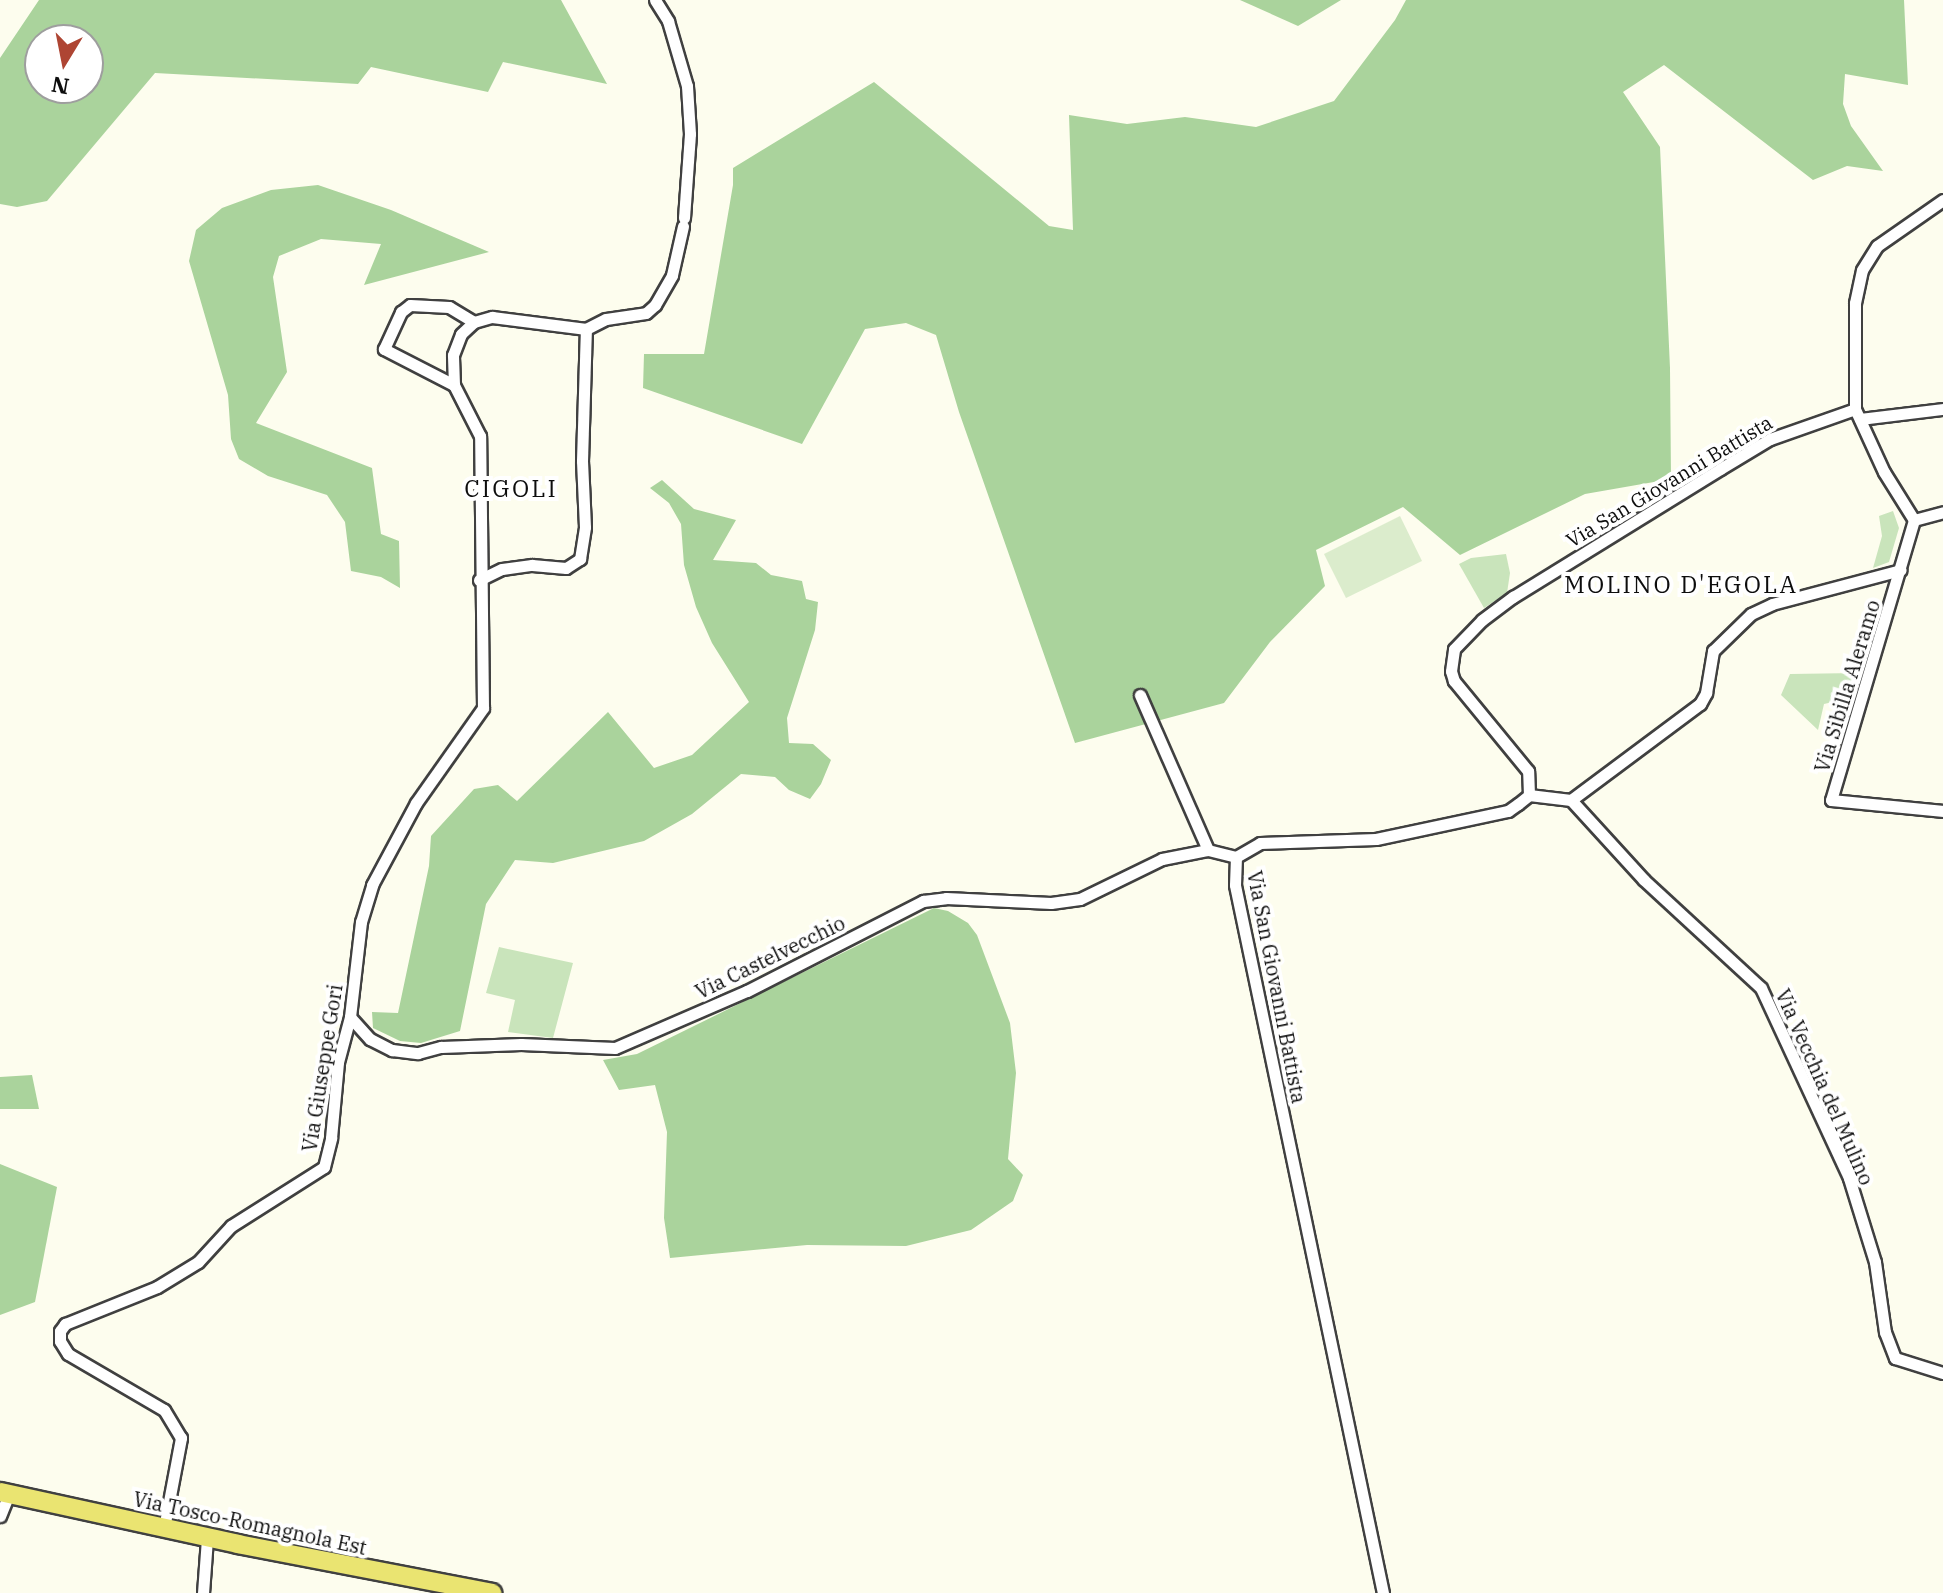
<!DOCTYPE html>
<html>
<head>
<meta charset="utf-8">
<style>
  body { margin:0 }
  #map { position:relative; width:1943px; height:1593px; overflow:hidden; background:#fdfdee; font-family:"IBM Plex Serif",serif }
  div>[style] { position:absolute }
  .green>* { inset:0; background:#c9e4bb }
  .forest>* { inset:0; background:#aad39c }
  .pitch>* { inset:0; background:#dbeccc }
  .roads { filter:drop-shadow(2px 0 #404040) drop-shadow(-2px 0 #404040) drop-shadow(0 2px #404040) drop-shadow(0 -2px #404040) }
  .street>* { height:11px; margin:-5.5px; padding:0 5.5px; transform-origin:5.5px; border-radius:5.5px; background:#fff }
  .primary>* { height:18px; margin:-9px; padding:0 9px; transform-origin:9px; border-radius:9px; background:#eae471 }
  span { translate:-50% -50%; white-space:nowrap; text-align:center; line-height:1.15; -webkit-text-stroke:8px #fff; paint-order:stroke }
  .street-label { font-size:20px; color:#0d0d0d }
  .quarter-label { font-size:24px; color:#0d0d0d; letter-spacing:2px }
  .north { position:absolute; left:24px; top:24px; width:80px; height:80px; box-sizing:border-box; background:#fff; border:2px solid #9e9e9e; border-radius:50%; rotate:190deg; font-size:22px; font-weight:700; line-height:32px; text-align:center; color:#0d0d0d }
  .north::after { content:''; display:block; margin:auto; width:28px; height:36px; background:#ae4533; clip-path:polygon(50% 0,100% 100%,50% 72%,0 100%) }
</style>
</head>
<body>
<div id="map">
  <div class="green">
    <i style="clip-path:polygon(1893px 511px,1899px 528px,1889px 562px,1873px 568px,1882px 536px,1879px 516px)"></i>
    <i style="clip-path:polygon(1506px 554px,1510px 573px,1507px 593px,1484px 608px,1459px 564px,1471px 558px)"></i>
    <i style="clip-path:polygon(1857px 673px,1850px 698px,1824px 704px,1818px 730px,1781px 695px,1790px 674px)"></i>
    <i style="clip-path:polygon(499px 947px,573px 963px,553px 1038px,508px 1032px,515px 1000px,486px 993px)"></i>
  </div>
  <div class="forest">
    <i style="clip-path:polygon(evenodd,39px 0,561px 0,607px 84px,503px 62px,488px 92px,371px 67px,358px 84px,155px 73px,47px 201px,17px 207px,0 204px,0 58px,39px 0,40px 40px,88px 40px,88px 88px,40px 88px,40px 40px)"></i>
    <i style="clip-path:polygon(1240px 0,1341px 0,1298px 26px)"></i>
    <i style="clip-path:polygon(1406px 0,1904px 0,1908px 85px,1845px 74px,1843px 104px,1851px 126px,1883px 171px,1847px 166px,1813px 180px,1664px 65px,1623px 92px,1660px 147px,1670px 368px,1671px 479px,1585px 494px,1460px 555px,1403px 507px,1316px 550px,1325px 586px,1270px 642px,1224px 703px,1075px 743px,959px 412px,936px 335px,906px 323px,865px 329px,802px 444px,643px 388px,644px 354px,704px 354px,733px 185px,733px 168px,874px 82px,1049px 226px,1073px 230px,1069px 115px,1127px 124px,1185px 117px,1256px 127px,1334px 101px,1395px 20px)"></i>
    <i style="clip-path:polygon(318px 185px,391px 210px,489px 252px,364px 285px,381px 244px,321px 239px,279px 256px,273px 277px,287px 372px,256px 423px,372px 468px,381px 534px,399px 541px,400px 588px,381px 577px,351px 571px,345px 522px,327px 495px,268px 476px,239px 459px,231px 439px,228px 395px,189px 261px,196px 230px,222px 208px,271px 190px)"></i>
    <i style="clip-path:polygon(662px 480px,694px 509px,736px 520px,713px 560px,756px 563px,771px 575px,802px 581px,806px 599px,818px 602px,815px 630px,787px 718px,789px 743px,813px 744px,831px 760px,821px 784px,810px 799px,789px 790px,775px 777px,741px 774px,692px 814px,644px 841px,553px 863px,515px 860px,486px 904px,460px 1031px,421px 1043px,400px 1041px,373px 1028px,372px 1012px,398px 1013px,429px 866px,431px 836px,474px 789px,498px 785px,517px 801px,608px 712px,654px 768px,692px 755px,749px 702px,712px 643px,696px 607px,684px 565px,681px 524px,669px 503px,650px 488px)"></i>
    <i style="clip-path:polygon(934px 908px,948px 911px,968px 923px,977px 935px,1010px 1023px,1016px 1073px,1008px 1159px,1023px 1175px,1013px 1201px,971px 1230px,906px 1246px,807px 1245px,670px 1258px,664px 1218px,667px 1132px,655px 1085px,619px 1090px,603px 1060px,637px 1054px)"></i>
    <i style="clip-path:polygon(32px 1075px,39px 1109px,0 1109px,0 1077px)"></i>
    <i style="clip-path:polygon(0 1164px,57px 1187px,35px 1302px,0 1315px)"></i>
  </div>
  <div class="pitch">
    <i style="clip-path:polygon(1400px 516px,1422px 561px,1346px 598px,1324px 554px)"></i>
  </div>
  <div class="roads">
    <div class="street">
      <i style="left:655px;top:0;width:25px;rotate:58deg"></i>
      <i style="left:668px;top:21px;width:68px;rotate:73.7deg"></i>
      <i style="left:687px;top:86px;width:48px;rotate:86.4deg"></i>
      <i style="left:690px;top:134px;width:84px;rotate:94.1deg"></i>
      <i style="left:1943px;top:200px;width:80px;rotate:145.1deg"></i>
      <i style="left:1877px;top:246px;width:28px;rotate:122deg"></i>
      <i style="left:1862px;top:270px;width:34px;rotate:102deg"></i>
      <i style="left:1855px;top:303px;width:106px;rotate:90deg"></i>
      <i style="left:1855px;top:409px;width:69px;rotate:65.3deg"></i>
      <i style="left:1884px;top:472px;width:57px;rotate:58deg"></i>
      <i style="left:1914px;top:520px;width:292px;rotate:106.5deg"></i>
      <i style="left:1831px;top:800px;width:113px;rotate:5.6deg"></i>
      <i style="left:454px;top:385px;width:79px;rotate:-152.8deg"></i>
      <i style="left:384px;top:349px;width:41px;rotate:-65.3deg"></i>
      <i style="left:401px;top:312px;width:11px;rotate:-38deg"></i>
      <i style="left:410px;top:305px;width:39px;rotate:3deg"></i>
      <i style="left:449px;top:307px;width:29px;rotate:31deg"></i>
      <i style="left:1860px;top:419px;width:84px;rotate:-6.9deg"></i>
      <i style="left:1914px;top:520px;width:30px;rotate:-15deg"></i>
      <i style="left:479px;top:580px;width:25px;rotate:-26deg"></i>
      <i style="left:502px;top:569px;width:30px;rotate:-8deg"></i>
      <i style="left:532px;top:565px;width:34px;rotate:5deg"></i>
      <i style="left:566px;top:568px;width:17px;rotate:-33deg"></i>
      <i style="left:580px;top:559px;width:32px;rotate:-81deg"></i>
      <i style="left:585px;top:527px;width:66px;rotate:-92.6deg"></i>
      <i style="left:582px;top:461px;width:132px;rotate:-88.3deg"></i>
      <i style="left:1140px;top:695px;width:169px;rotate:66.3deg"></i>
      <i style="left:1529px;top:795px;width:42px;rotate:6.8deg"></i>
      <i style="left:1571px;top:800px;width:108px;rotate:47.6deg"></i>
      <i style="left:1644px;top:880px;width:159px;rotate:42.7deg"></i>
      <i style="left:1761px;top:988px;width:209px;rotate:65.1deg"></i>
      <i style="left:1849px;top:1178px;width:88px;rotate:72.8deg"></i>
      <i style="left:1875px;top:1262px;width:71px;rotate:81.9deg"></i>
      <i style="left:1885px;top:1332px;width:28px;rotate:69deg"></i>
      <i style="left:1895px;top:1358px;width:50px;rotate:17.4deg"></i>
      <i style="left:1571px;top:800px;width:161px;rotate:-36.7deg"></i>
      <i style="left:1700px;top:704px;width:13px;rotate:-61deg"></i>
      <i style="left:1706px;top:693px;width:43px;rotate:-80.5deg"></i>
      <i style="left:1713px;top:651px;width:53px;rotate:-44.2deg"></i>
      <i style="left:1751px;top:614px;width:23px;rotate:-25deg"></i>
      <i style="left:1772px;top:604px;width:133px;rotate:-14.8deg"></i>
      <i style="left:350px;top:1017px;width:30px;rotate:48deg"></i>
      <i style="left:370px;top:1039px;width:25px;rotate:27deg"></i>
      <i style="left:392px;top:1050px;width:26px;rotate:7deg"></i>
      <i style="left:418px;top:1053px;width:24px;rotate:-15deg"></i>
      <i style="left:441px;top:1047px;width:80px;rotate:-2.1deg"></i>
      <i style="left:521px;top:1044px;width:94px;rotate:2.4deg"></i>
      <i style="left:615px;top:1048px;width:144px;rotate:-23.4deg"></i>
      <i style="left:747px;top:991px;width:198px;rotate:-27.1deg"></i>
      <i style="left:923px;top:901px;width:23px;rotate:-7deg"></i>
      <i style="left:946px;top:898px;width:105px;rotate:2.7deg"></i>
      <i style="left:1051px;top:903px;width:29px;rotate:-8deg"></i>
      <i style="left:1080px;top:899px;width:91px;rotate:-26deg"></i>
      <i style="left:1162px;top:859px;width:47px;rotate:-11.1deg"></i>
      <i style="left:1208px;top:850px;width:29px;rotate:14deg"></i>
      <i style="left:0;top:1516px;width:24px;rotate:-68deg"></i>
      <i style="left:164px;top:1528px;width:92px;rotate:-79.3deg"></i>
      <i style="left:181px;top:1438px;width:33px;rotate:-121deg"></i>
      <i style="left:164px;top:1410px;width:111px;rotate:-149.7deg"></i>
      <i style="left:68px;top:1354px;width:15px;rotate:-122deg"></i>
      <i style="left:60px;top:1341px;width:10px;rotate:-90deg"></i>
      <i style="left:60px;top:1331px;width:9px;rotate:-54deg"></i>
      <i style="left:65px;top:1324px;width:99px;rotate:-21.9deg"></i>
      <i style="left:157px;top:1287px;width:48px;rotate:-31.4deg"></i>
      <i style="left:198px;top:1262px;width:49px;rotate:-47.5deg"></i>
      <i style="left:231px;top:1226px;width:110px;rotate:-32.4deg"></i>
      <i style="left:324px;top:1167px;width:30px;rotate:-76deg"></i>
      <i style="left:331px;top:1138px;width:76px;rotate:-84.7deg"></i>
      <i style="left:338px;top:1062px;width:47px;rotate:-75.1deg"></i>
      <i style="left:350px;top:1017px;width:96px;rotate:-83.4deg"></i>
      <i style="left:361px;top:922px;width:39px;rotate:-73deg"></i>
      <i style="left:372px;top:885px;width:93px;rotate:-61.8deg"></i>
      <i style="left:416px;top:803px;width:116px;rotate:-54.8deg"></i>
      <i style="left:483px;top:708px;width:272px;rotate:-90.6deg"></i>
      <i style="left:480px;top:436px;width:57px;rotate:-117deg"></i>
      <i style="left:454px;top:385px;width:30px;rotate:-92deg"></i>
      <i style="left:453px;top:355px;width:22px;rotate:-69deg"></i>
      <i style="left:461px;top:334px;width:18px;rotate:-43deg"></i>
      <i style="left:474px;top:322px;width:19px;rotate:-16deg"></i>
      <i style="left:492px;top:317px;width:95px;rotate:7.3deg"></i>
      <i style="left:586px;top:329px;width:22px;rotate:-27deg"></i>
      <i style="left:606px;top:319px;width:40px;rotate:-8.5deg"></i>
      <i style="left:646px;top:313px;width:12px;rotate:-42deg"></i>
      <i style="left:655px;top:305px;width:34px;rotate:-60deg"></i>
      <i style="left:672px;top:275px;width:50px;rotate:-77.3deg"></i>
      <i style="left:203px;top:1593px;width:55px;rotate:-85.8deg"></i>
      <i style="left:1383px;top:1593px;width:723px;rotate:-101.81deg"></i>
      <i style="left:1235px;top:885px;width:28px;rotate:-88deg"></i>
      <i style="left:1236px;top:857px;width:28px;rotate:-30deg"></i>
      <i style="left:1260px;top:843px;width:116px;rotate:-2deg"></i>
      <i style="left:1376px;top:839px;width:135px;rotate:-12deg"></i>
      <i style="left:1508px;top:811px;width:12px;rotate:-35deg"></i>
      <i style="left:1518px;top:804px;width:14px;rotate:-39deg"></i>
      <i style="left:1529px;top:795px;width:24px;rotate:-92deg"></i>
      <i style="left:1528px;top:771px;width:117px;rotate:-129.4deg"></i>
      <i style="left:1454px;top:681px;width:10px;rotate:-107deg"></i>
      <i style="left:1451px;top:671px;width:22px;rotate:-82deg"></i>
      <i style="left:1454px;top:649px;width:40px;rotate:-46deg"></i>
      <i style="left:1482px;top:620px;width:39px;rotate:-37deg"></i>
      <i style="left:1513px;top:597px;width:243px;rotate:-31.7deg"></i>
      <i style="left:1720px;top:469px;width:58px;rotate:-31deg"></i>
      <i style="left:1770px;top:439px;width:90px;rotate:-19.4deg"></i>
    </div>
    <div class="primary">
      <i style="left:0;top:1492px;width:244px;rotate:12.3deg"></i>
      <i style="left:238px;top:1544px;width:259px;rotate:10.9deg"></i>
    </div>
  </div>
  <div class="street-label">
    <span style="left:1669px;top:481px;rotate:-31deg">Via San Giovanni Battista</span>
    <span style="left:1847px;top:686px;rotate:-73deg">Via Sibilla Aleramo</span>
    <span style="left:770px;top:957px;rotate:-26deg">Via Castelvecchio</span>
    <span style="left:1277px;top:987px;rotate:79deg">Via San Giovanni Battista</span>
    <span style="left:322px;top:1068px;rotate:-81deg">Via Giuseppe Gori</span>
    <span style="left:1825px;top:1087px;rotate:66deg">Via Vecchia del Mulino</span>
    <span style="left:250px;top:1523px;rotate:12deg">Via Tosco-Romagnola Est</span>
  </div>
  <div class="quarter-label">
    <span style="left:511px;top:489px">CIGOLI</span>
    <span style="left:1681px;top:585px">MOLINO D'EGOLA</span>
  </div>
  <div class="north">N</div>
</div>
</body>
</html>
